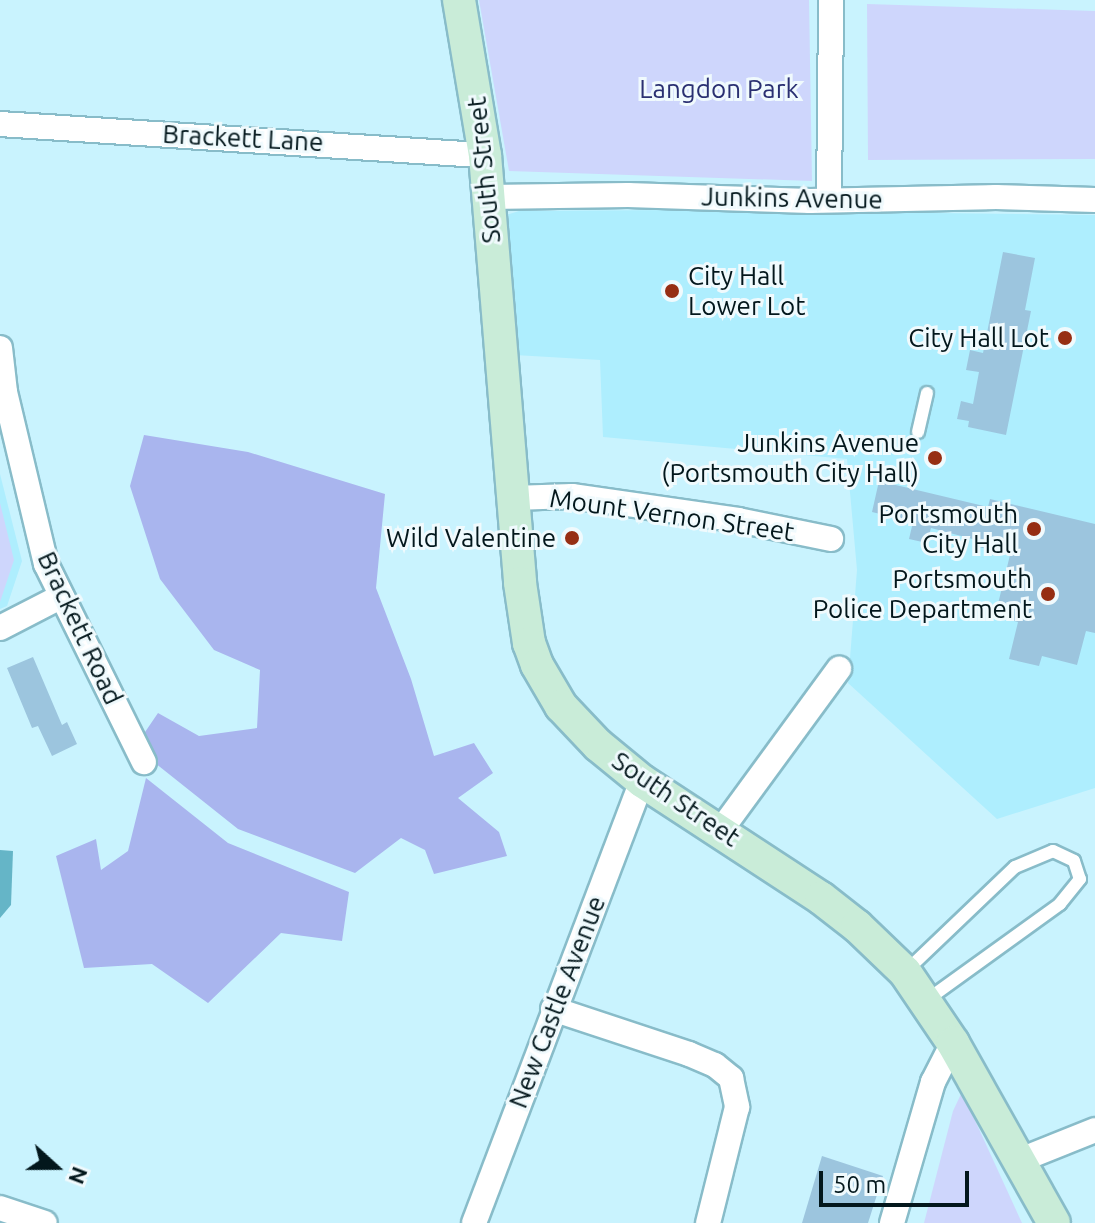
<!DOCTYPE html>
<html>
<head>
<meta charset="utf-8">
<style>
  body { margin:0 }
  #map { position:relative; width:1095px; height:1223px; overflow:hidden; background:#c9f3fe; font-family:Ubuntu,sans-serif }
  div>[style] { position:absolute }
  .built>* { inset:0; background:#aeeefe }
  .green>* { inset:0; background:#ced6fc }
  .forest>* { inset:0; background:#a9b5ee }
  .water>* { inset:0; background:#65b5c7 }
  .building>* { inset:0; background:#9cc5de }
  .roads { filter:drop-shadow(2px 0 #88bcc9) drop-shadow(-2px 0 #88bcc9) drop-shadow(0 2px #88bcc9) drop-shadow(0 -2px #88bcc9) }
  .lane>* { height:12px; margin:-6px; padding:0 6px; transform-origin:6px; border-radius:6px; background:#fff }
  .street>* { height:24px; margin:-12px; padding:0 12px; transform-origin:12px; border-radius:12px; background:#fff }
  .secondary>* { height:32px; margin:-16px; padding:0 16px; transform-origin:16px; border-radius:16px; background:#c9ecd8 }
  .dots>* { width:22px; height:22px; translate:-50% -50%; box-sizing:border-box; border:4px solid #f0fafd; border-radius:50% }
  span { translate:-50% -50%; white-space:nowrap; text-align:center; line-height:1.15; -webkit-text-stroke:6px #f0fafd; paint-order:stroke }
  .park-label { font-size:26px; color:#2a3072 }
  .street-label { font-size:26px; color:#03171c }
  .poi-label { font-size:26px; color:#03171c }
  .left { translate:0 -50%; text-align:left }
  .right { translate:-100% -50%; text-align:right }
  .north { position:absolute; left:16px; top:1127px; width:80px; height:80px; -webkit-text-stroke:6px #f0fafd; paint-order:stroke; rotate:111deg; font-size:22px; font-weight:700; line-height:32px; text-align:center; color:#03171c }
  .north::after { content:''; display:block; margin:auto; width:28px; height:36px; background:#03171c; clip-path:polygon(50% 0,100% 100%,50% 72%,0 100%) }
  .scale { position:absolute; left:819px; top:1171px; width:150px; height:36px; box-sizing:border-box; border:4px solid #03171c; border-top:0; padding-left:10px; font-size:24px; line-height:28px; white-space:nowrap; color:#03171c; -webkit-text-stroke:6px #f0fafd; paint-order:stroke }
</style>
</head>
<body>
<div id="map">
  <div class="built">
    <i style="clip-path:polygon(675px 210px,1095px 215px,1095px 788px,997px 819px,848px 683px,857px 570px,847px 459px,603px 437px,600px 360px,515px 355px,503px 216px,519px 211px)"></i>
    <i style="clip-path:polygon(0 474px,22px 561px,7px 606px,0 609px)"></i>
  </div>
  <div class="green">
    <i style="clip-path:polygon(479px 0,809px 0,812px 181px,509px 171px)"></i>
    <i style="clip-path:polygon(867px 4px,1095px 11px,1095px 159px,868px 160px)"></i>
    <i style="clip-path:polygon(0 503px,14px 560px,0 602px)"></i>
    <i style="clip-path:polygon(962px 1092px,1022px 1223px,924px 1223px,953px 1111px)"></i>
  </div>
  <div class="forest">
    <i style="clip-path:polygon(144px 435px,248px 452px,385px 494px,376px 588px,411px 679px,434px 756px,474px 743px,493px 773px,458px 798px,499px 832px,507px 856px,434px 874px,425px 850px,401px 838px,355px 873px,238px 829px,150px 759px,143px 735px,158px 713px,199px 736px,257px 728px,260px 670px,214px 650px,160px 579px,130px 486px)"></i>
    <i style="clip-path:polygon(146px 778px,228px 843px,349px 892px,342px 941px,281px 933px,208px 1003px,152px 964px,84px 968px,56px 856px,96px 839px,101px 870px,128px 851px)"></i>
  </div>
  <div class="water">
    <i style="clip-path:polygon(0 850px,13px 851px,11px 905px,0 918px)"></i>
  </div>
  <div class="building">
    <i style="clip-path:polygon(1003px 252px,1035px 258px,1025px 310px,1031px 311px,1006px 435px,968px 427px,969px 421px,957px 419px,961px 401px,973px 404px,979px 372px,966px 370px,970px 350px,983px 353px)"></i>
    <i style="clip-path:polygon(879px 481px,988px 507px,990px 499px,1095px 524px,1095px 633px,1086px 631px,1077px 665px,1042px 656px,1039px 666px,1009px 659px,1018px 622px,995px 616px,1010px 555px,979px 547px,980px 541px,931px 528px,927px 543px,909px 539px,913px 522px,872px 512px)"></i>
    <i style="clip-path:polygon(33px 657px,62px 725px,67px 722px,77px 744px,52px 756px,38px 726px,32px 728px,7px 668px)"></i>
    <i style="clip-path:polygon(822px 1156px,883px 1176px,868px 1223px,802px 1223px)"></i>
  </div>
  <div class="roads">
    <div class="lane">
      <i style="left:918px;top:432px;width:40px;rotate:-77deg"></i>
      <i style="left:905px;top:972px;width:152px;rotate:-43.7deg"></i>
      <i style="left:1015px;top:867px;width:41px;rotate:-22.8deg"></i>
      <i style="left:1053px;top:851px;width:23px;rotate:25deg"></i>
      <i style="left:1074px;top:861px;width:19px;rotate:72deg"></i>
      <i style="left:1080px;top:879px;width:32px;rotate:129deg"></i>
      <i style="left:1060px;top:904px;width:164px;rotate:144.2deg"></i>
    </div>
    <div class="street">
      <i style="left:0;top:124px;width:486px;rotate:3.7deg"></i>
      <i style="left:489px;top:197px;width:139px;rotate:-0.8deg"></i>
      <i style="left:628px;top:195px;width:182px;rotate:1.9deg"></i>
      <i style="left:810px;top:201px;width:186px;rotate:-1.2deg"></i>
      <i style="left:996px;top:197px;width:99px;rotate:1.7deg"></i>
      <i style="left:829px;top:200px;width:200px;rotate:-89.4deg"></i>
      <i style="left:0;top:348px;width:44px;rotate:83.5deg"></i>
      <i style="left:5px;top:392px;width:177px;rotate:76.6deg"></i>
      <i style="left:46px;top:564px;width:221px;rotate:63.7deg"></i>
      <i style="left:513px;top:498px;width:59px;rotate:-1.9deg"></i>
      <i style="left:572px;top:496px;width:168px;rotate:8.2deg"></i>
      <i style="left:738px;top:520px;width:95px;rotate:11.5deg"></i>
      <i style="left:0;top:628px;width:68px;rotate:-27.3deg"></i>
      <i style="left:721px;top:830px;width:200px;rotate:-53.8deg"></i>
      <i style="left:553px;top:1009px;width:143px;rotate:18.3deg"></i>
      <i style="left:689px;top:1054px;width:28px;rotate:23deg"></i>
      <i style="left:715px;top:1065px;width:21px;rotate:39deg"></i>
      <i style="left:731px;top:1078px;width:30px;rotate:78deg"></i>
      <i style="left:737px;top:1107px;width:120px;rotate:104deg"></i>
      <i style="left:1018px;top:1161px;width:83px;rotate:-21.9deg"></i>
      <i style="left:0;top:1208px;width:47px;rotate:18.4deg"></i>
      <i style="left:474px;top:1223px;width:473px;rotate:-69.2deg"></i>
      <i style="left:892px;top:1223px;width:147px;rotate:-73.8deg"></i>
      <i style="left:933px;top:1082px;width:44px;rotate:-62.9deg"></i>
    </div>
    <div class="secondary">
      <i style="left:459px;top:0;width:157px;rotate:80.5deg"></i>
      <i style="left:485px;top:155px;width:429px;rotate:85.3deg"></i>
      <i style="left:520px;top:583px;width:61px;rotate:81.5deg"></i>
      <i style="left:529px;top:643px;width:23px;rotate:70deg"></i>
      <i style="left:537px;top:665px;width:48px;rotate:59.7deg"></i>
      <i style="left:561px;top:706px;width:54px;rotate:46.5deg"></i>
      <i style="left:598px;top:745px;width:57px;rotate:39.3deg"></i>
      <i style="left:642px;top:781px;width:214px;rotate:33.2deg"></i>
      <i style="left:821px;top:898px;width:46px;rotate:37.9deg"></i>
      <i style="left:857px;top:926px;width:66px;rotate:43.8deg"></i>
      <i style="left:905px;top:972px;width:86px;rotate:55.9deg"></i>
      <i style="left:953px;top:1043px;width:206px;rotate:60.7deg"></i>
    </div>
  </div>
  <div class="dots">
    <i style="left:672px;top:291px;background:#962e13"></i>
    <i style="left:1065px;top:338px;background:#962e13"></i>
    <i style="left:935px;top:458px;background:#962e13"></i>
    <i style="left:1034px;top:529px;background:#962e13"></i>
    <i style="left:572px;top:538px;background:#962e13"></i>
    <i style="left:1048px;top:594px;background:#962e13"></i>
  </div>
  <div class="park-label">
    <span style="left:719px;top:89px">Langdon Park</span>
  </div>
  <div class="street-label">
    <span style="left:243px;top:138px;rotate:3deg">Brackett Lane</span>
    <span style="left:484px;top:170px;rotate:-96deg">South Street</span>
    <span style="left:792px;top:198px;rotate:1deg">Junkins Avenue</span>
    <span style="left:672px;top:515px;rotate:8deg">Mount Vernon Street</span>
    <span style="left:80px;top:628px;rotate:65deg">Brackett Road</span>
    <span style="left:676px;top:799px;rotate:34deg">South Street</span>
    <span style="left:557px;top:1002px;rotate:-69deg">New Castle Avenue</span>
  </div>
  <div class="poi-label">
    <span class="left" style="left:688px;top:291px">City Hall<br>Lower Lot</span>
    <span class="right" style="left:1049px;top:338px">City Hall Lot</span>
    <span class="right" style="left:919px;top:458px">Junkins Avenue<br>(Portsmouth City Hall)</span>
    <span class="right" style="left:1018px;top:529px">Portsmouth<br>City Hall</span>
    <span class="right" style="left:556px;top:538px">Wild Valentine</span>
    <span class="right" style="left:1032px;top:594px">Portsmouth<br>Police Department</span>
  </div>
  <div class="north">N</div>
  <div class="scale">50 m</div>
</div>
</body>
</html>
